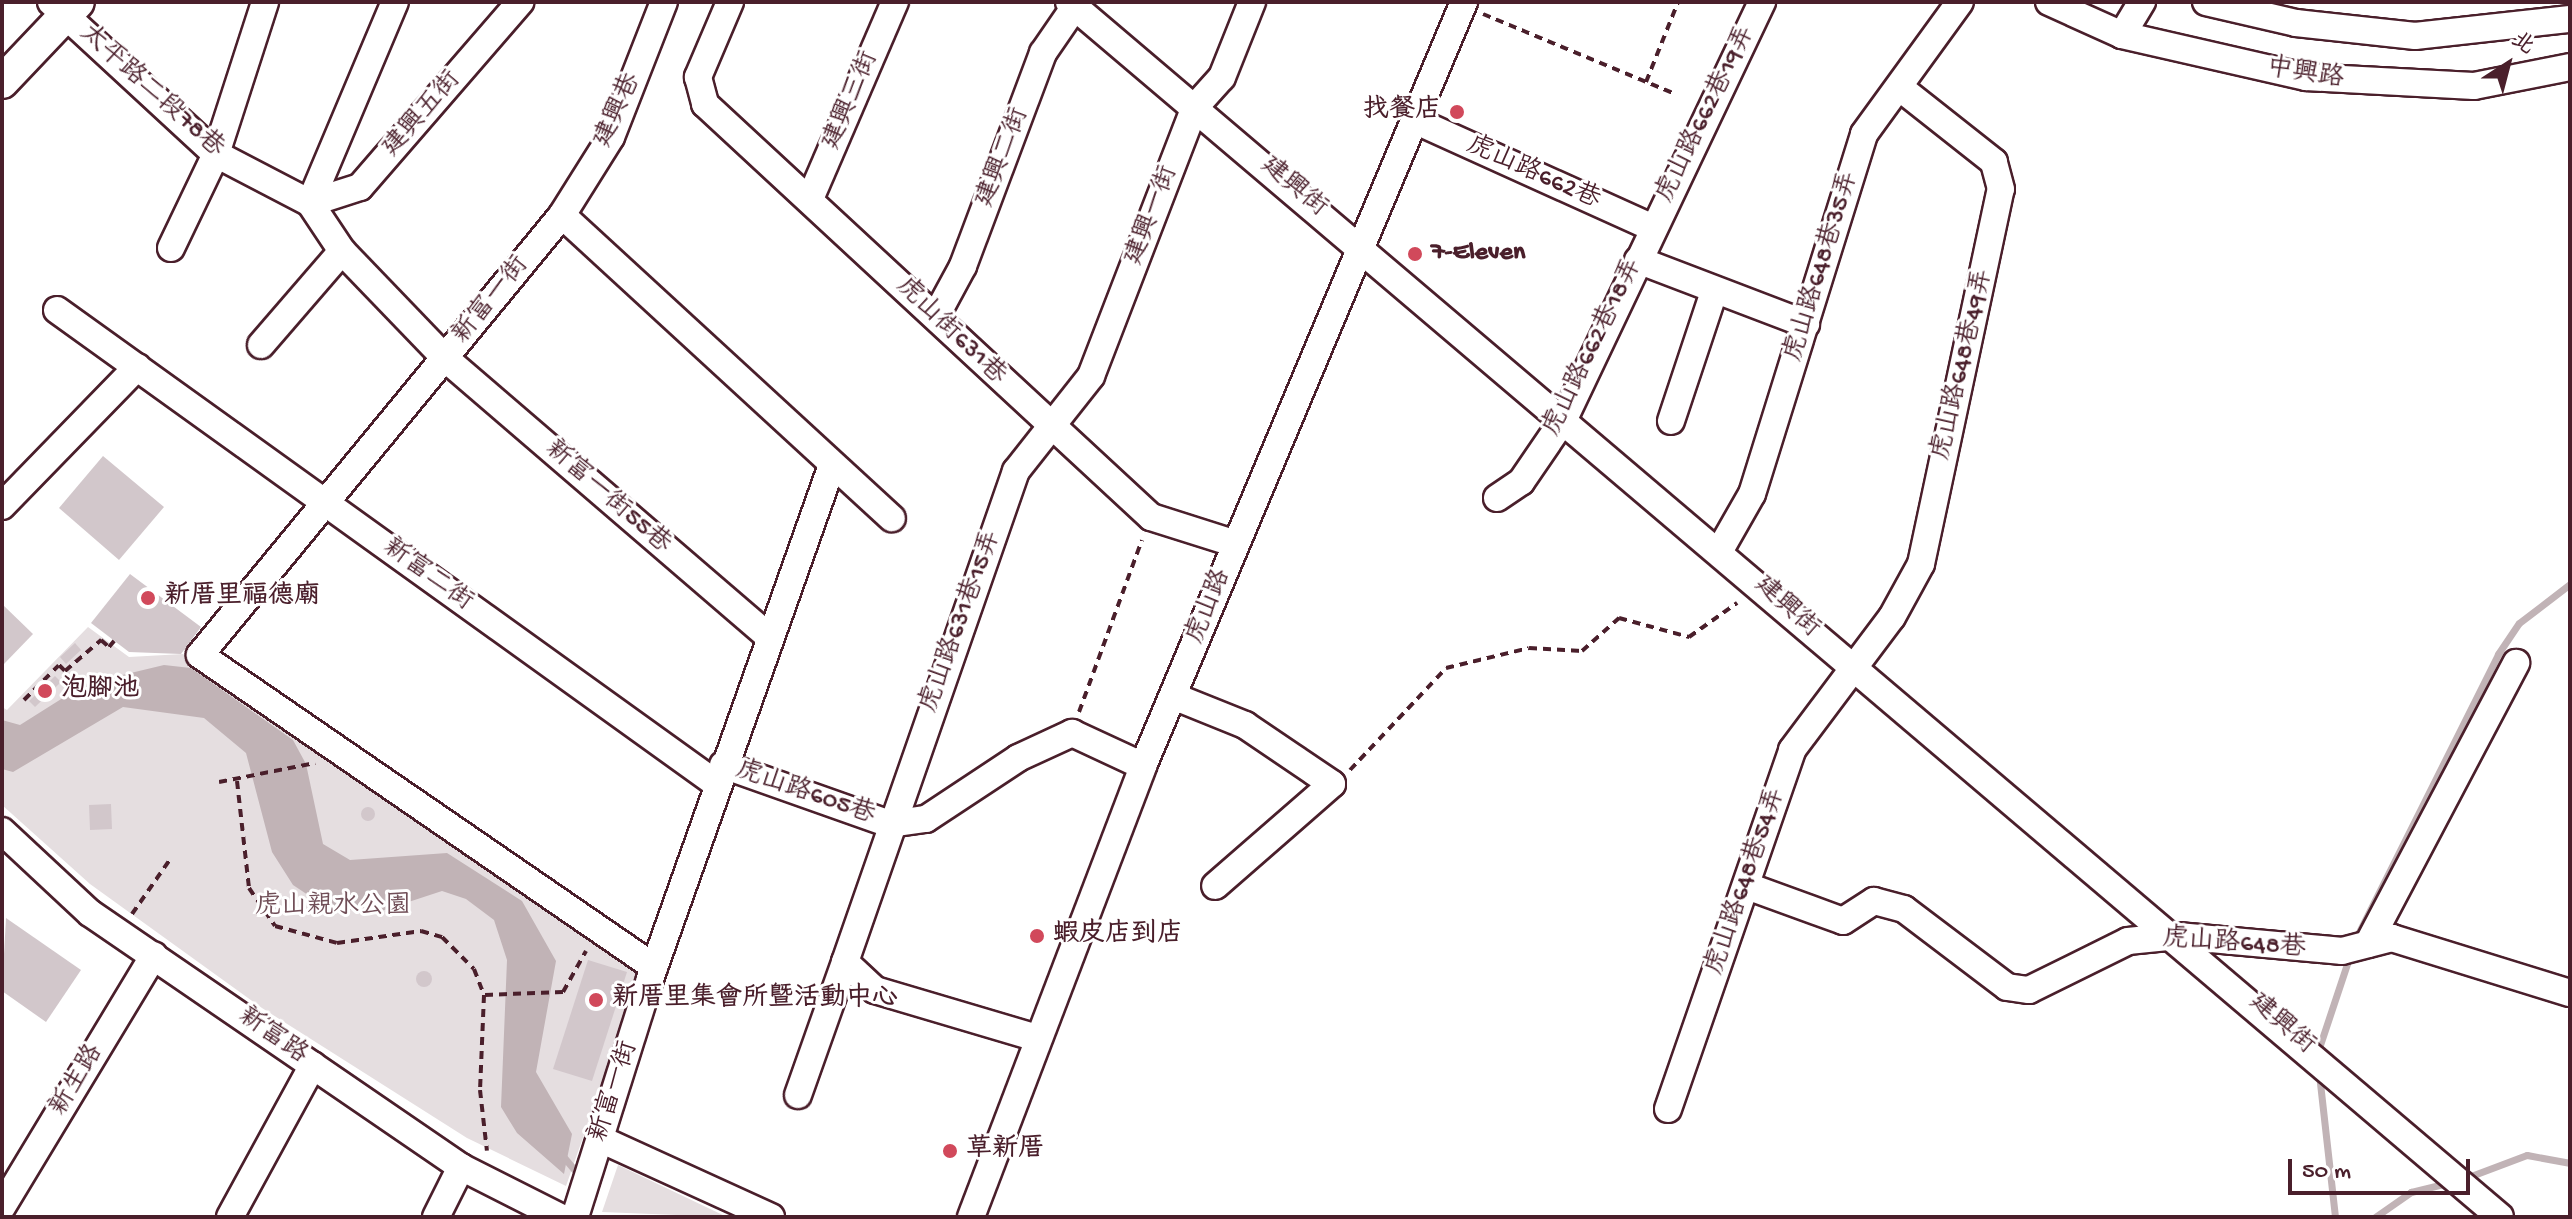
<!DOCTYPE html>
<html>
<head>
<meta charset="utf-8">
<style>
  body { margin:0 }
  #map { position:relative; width:2572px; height:1219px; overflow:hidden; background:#fff; font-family:"Gochi Hand","LXGW WenKai TC",sans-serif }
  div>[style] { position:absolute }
  .green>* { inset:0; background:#e5dee0 }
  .water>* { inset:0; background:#c1b3b6 }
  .stream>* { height:7px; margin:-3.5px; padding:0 3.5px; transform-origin:3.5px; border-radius:3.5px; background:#c1b3b6 }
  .building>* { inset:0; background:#d2c7cb }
  .round { border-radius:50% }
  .path>* { height:4px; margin-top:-2px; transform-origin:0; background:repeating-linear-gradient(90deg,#4a1f2b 0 8px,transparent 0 14px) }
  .roads { filter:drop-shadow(2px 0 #4a1f2b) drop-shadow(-2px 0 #4a1f2b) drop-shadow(0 2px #4a1f2b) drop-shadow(0 -2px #4a1f2b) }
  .minor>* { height:26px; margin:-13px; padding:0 13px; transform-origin:13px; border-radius:13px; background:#fff }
  .major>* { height:32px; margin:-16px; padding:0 16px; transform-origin:16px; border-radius:16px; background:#fff }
  .dots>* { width:22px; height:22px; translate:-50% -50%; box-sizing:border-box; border:4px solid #fff; border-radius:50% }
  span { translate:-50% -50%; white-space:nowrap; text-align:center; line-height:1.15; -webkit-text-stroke:6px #fff; paint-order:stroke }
  .street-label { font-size:26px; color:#4a1f2b }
  .poi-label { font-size:26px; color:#4a1f2b; font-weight:700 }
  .right { translate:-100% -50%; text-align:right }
  .left { translate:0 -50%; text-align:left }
  .park-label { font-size:26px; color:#714f58 }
  .frame { position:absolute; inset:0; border:4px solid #4a1f2b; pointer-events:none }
  .north { position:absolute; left:2468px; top:24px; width:80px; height:80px; -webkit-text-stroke:6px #fff; paint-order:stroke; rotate:36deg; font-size:22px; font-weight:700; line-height:32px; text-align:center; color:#4a1f2b }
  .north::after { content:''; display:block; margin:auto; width:28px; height:36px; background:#4a1f2b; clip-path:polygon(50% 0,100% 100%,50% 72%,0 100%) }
  .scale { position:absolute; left:2288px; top:1159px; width:182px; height:36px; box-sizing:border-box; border:4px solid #4a1f2b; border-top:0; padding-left:10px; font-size:24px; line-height:28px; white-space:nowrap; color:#4a1f2b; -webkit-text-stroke:6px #fff; paint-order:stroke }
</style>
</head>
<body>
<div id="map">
  <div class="green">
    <i style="clip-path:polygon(88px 627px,129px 657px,183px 654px,641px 972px,566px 1186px,467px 1138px,262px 1008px,90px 884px,2px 805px,2px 707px,7px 710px)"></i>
    <i style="clip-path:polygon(618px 1165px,727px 1217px,602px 1212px)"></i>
  </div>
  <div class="water">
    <i style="clip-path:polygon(164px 665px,191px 668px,293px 740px,306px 764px,323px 844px,350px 860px,447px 853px,522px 901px,556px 961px,536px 1072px,572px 1134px,564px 1174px,517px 1133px,501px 1107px,507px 960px,494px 920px,466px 899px,442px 891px,375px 913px,326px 907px,293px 885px,272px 852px,246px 753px,204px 718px,123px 707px,13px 772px,2px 769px,2px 720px,20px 725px,85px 684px)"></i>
  </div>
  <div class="stream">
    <i style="left:2355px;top:940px;width:320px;rotate:-63.4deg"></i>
    <i style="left:2498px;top:654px;width:37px;rotate:-56deg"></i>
    <i style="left:2519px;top:623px;width:64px;rotate:-37.4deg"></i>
    <i style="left:2317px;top:1054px;width:104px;rotate:-71.6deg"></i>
    <i style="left:2319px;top:1074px;width:144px;rotate:83.6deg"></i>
    <i style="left:562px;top:1155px;width:26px;rotate:50deg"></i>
    <i style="left:2463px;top:1179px;width:68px;rotate:-20.6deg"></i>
    <i style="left:2527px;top:1155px;width:44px;rotate:10.5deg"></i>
    <i style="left:2375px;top:1217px;width:44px;rotate:-34.8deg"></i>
    <i style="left:2411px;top:1192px;width:37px;rotate:-14deg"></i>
  </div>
  <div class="building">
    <i style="clip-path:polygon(103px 456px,164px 507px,119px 560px,59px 508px)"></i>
    <i style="clip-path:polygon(130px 574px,201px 627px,181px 654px,129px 652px,91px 623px)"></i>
    <i style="clip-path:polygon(2px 604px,33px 634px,2px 666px)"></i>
    <i style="clip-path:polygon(75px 643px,81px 650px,66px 664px,60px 657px)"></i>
    <i style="clip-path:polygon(55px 676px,61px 682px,35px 707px,29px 701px)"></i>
    <i style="clip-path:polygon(111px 804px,112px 829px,90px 830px,89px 805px)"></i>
    <i class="round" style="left:361px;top:807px;width:14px;height:14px"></i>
    <i style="clip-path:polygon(6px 918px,81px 970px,46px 1022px,2px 991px)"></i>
    <i style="clip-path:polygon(588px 960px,627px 972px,592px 1081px,553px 1069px)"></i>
    <i class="round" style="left:416px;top:971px;width:16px;height:16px"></i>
  </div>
  <div class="path">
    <i style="left:1483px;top:14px;width:206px;rotate:22.6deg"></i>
    <i style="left:1646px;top:82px;width:86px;rotate:-68.2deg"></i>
    <i style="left:24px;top:700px;width:49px;rotate:-45deg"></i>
    <i style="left:59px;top:665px;width:8px;rotate:45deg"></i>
    <i style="left:65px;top:671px;width:48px;rotate:-40.7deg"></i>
    <i style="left:101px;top:640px;width:11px;rotate:41deg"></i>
    <i style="left:109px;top:647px;width:8px;rotate:-50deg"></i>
    <i style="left:1079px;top:712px;width:183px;rotate:-69.9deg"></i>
    <i style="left:1350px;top:770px;width:140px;rotate:-46.7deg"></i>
    <i style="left:1446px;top:668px;width:85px;rotate:-13.5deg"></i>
    <i style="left:1529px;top:648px;width:53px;rotate:3.2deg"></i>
    <i style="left:1582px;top:651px;width:50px;rotate:-41.7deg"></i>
    <i style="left:1619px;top:618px;width:73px;rotate:15.2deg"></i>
    <i style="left:1689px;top:637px;width:59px;rotate:-35.3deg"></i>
    <i style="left:237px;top:781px;width:108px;rotate:83.6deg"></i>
    <i style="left:249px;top:888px;width:46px;rotate:55.6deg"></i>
    <i style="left:275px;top:926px;width:64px;rotate:15.3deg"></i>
    <i style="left:337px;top:943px;width:85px;rotate:-8.1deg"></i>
    <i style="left:421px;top:931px;width:22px;rotate:16deg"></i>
    <i style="left:442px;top:937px;width:45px;rotate:45deg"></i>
    <i style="left:474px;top:969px;width:28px;rotate:69deg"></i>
    <i style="left:484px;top:995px;width:95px;rotate:92.4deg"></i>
    <i style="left:480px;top:1090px;width:61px;rotate:83.5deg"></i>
    <i style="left:219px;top:782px;width:98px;rotate:-11.2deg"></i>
    <i style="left:132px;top:914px;width:68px;rotate:-55.1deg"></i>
    <i style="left:485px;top:995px;width:78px;rotate:-2.2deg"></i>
    <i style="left:563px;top:992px;width:47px;rotate:-60.7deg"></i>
  </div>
  <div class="roads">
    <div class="minor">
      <i style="left:51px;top:2px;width:224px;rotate:42.7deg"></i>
      <i style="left:216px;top:154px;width:106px;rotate:27.5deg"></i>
      <i style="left:310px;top:203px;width:58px;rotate:56.3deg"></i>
      <i style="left:342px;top:251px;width:149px;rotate:46.1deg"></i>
      <i style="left:445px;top:358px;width:428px;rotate:40.7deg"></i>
      <i style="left:730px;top:2px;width:82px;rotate:113.1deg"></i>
      <i style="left:698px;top:77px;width:28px;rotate:75deg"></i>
      <i style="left:705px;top:104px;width:608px;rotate:42.8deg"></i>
      <i style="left:1151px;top:517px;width:89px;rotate:17.6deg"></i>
      <i style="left:1069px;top:2px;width:1877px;rotate:40.33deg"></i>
      <i style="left:2049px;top:2px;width:80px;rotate:24.3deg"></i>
      <i style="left:2122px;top:35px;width:189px;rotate:12.9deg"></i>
      <i style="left:2306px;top:77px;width:168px;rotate:3.1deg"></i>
      <i style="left:2474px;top:86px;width:98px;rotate:-11.2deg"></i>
      <i style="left:2206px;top:2px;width:92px;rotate:13.1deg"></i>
      <i style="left:2296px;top:23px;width:120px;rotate:6.2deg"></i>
      <i style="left:2415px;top:36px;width:156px;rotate:-6.3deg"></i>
      <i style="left:2122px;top:35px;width:39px;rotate:-59deg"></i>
      <i style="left:1414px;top:120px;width:262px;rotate:24.3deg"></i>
      <i style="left:810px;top:199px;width:215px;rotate:-66.7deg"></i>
      <i style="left:310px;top:203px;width:52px;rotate:-17.7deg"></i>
      <i style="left:360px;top:187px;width:245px;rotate:-49.1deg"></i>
      <i style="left:310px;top:203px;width:218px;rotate:-67.1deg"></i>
      <i style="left:562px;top:215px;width:448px;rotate:42.6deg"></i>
      <i style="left:171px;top:248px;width:104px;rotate:-64.4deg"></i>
      <i style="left:216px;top:154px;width:160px;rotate:-72.1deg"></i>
      <i style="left:1638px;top:260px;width:180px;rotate:20.9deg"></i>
      <i style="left:57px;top:310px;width:814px;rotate:35.7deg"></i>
      <i style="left:936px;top:316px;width:57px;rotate:-61.6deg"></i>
      <i style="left:963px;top:266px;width:228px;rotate:-69.4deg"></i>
      <i style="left:1043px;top:53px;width:62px;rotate:-55.5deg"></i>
      <i style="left:261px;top:345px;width:124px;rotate:-49.2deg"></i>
      <i style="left:1671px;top:421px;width:136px;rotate:-71.6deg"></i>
      <i style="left:1497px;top:498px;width:29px;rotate:-34deg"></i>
      <i style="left:1521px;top:482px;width:76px;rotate:-55.7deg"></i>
      <i style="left:1564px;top:419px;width:462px;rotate:-64.6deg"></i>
      <i style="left:2px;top:506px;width:194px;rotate:-45.8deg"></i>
      <i style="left:1720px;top:550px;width:64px;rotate:-60.3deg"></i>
      <i style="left:1752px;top:494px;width:377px;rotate:-72.7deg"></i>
      <i style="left:1864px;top:134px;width:163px;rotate:-54deg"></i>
      <i style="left:1173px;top:696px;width:78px;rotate:21.9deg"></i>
      <i style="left:1245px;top:725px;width:105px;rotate:34.1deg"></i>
      <i style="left:1332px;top:784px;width:155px;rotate:138.9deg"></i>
      <i style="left:723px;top:765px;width:177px;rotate:19.5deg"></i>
      <i style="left:890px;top:824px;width:36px;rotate:-8deg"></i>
      <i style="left:926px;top:819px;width:110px;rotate:-33.5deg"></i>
      <i style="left:1018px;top:758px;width:60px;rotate:-24.8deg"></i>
      <i style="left:1072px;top:733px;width:78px;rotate:24.9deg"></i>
      <i style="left:2px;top:831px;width:120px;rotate:43deg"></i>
      <i style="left:90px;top:913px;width:450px;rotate:34.4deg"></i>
      <i style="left:461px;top:1167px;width:111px;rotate:26.8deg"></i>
      <i style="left:1747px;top:886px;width:102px;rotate:20deg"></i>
      <i style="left:1843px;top:921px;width:37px;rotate:-33deg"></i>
      <i style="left:1874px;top:901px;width:31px;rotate:15deg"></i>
      <i style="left:1904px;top:909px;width:129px;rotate:37.1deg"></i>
      <i style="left:2007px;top:987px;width:22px;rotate:8deg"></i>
      <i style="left:2029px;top:990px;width:110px;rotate:-26.3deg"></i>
      <i style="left:2128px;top:941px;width:50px;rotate:-5.7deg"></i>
      <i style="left:2178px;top:936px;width:165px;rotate:5.2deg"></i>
      <i style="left:2342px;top:951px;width:52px;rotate:-14.6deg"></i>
      <i style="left:2392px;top:938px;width:186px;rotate:17.2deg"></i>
      <i style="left:2368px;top:944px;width:318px;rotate:-62.2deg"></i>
      <i style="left:654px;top:967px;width:551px;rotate:-145.5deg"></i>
      <i style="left:200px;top:655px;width:570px;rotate:-50.55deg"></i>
      <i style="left:562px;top:215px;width:92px;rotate:-57.9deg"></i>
      <i style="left:611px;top:137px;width:145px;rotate:-68.6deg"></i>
      <i style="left:1037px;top:1038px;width:169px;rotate:-163.5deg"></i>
      <i style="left:875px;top:990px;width:41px;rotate:-137deg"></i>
      <i style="left:845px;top:962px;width:520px;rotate:-70.8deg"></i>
      <i style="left:1016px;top:471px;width:121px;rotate:-51.7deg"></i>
      <i style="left:1091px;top:376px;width:288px;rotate:-68.9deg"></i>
      <i style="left:1195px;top:107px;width:40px;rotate:-48deg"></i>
      <i style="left:1222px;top:77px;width:81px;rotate:-68.2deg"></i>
      <i style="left:798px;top:1095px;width:141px;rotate:-70.5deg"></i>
      <i style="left:1668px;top:1109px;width:380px;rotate:-70.9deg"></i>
      <i style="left:1792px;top:750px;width:166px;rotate:-53.1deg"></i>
      <i style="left:1892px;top:617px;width:60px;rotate:-61.3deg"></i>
      <i style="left:1921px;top:564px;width:383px;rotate:-78deg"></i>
      <i style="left:2001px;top:189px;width:28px;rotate:-105deg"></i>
      <i style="left:1994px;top:162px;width:121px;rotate:-141.7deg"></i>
      <i style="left:600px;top:1139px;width:188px;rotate:24.5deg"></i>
      <i style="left:2px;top:1207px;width:294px;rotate:-58.9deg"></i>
      <i style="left:230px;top:1217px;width:173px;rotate:-61.4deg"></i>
      <i style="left:436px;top:1217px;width:56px;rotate:-63.4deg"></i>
      <i style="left:575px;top:1217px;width:250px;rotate:-72.5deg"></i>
      <i style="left:650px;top:979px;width:542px;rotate:-70.5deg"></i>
      <i style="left:971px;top:1217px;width:483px;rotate:-69.1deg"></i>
      <i style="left:1143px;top:766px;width:829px;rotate:-67.21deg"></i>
    </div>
    <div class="major">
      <i style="left:2px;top:82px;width:110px;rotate:-46.5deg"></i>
    </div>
  </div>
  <div class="dots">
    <i style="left:1457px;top:112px;background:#d1495b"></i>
    <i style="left:1415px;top:254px;background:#d1495b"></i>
    <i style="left:148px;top:598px;background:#d1495b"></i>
    <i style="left:45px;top:691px;background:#d1495b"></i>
    <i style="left:1037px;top:936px;background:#d1495b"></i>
    <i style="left:596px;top:1000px;background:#d1495b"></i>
    <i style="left:950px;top:1151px;background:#d1495b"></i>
  </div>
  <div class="street-label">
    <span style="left:2305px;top:75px;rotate:9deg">中興路</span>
    <span style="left:151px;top:92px;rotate:42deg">太平路二段78巷</span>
    <span style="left:852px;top:101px;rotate:-67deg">建興三街</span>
    <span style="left:619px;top:111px;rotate:-66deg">建興巷</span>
    <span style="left:423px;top:115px;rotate:-49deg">建興五街</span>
    <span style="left:1707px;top:115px;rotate:-64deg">虎山路662巷19弄</span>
    <span style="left:1004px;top:158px;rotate:-69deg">建興二街</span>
    <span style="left:1533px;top:174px;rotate:24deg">虎山路662巷</span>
    <span style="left:1293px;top:188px;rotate:40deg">建興街</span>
    <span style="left:1153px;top:216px;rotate:-69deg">建興一街</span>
    <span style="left:1823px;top:267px;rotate:-73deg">虎山路648巷35弄</span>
    <span style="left:492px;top:301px;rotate:-51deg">新富一街</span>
    <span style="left:950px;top:332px;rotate:44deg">虎山街631巷</span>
    <span style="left:1594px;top:348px;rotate:-64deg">虎山路662巷18弄</span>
    <span style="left:1964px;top:365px;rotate:-77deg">虎山路648巷49弄</span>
    <span style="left:607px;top:498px;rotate:41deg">新富一街55巷</span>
    <span style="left:427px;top:576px;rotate:36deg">新富二街</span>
    <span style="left:1210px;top:607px;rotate:-68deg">虎山路</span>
    <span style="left:1786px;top:608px;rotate:42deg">建興街</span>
    <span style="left:962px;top:622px;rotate:-70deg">虎山路631巷15弄</span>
    <span style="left:805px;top:794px;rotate:19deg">虎山路605巷</span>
    <span style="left:1747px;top:882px;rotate:-71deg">虎山路648巷54弄</span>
    <span style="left:2234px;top:945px;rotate:4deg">虎山路648巷</span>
    <span style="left:2281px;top:1025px;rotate:41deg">建興街</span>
    <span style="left:272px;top:1037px;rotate:35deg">新富路</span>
    <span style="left:78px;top:1081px;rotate:-59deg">新生路</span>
    <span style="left:615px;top:1092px;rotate:-72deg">新富一街</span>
  </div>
  <div class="poi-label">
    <span class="right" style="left:1441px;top:112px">找餐店</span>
    <span class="left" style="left:1431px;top:254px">7-Eleven</span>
    <span class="left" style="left:164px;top:598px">新厝里福德廟</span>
    <span class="left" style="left:61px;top:691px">泡腳池</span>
    <span class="left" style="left:1053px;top:936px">蝦皮店到店</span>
    <span class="left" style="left:612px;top:1000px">新厝里集會所暨活動中心</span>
    <span class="left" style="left:966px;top:1151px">草新厝</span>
  </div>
  <div class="park-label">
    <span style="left:333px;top:908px">虎山親水公園</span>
  </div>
  <div class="frame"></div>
  <div class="north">北</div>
  <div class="scale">50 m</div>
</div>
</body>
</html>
